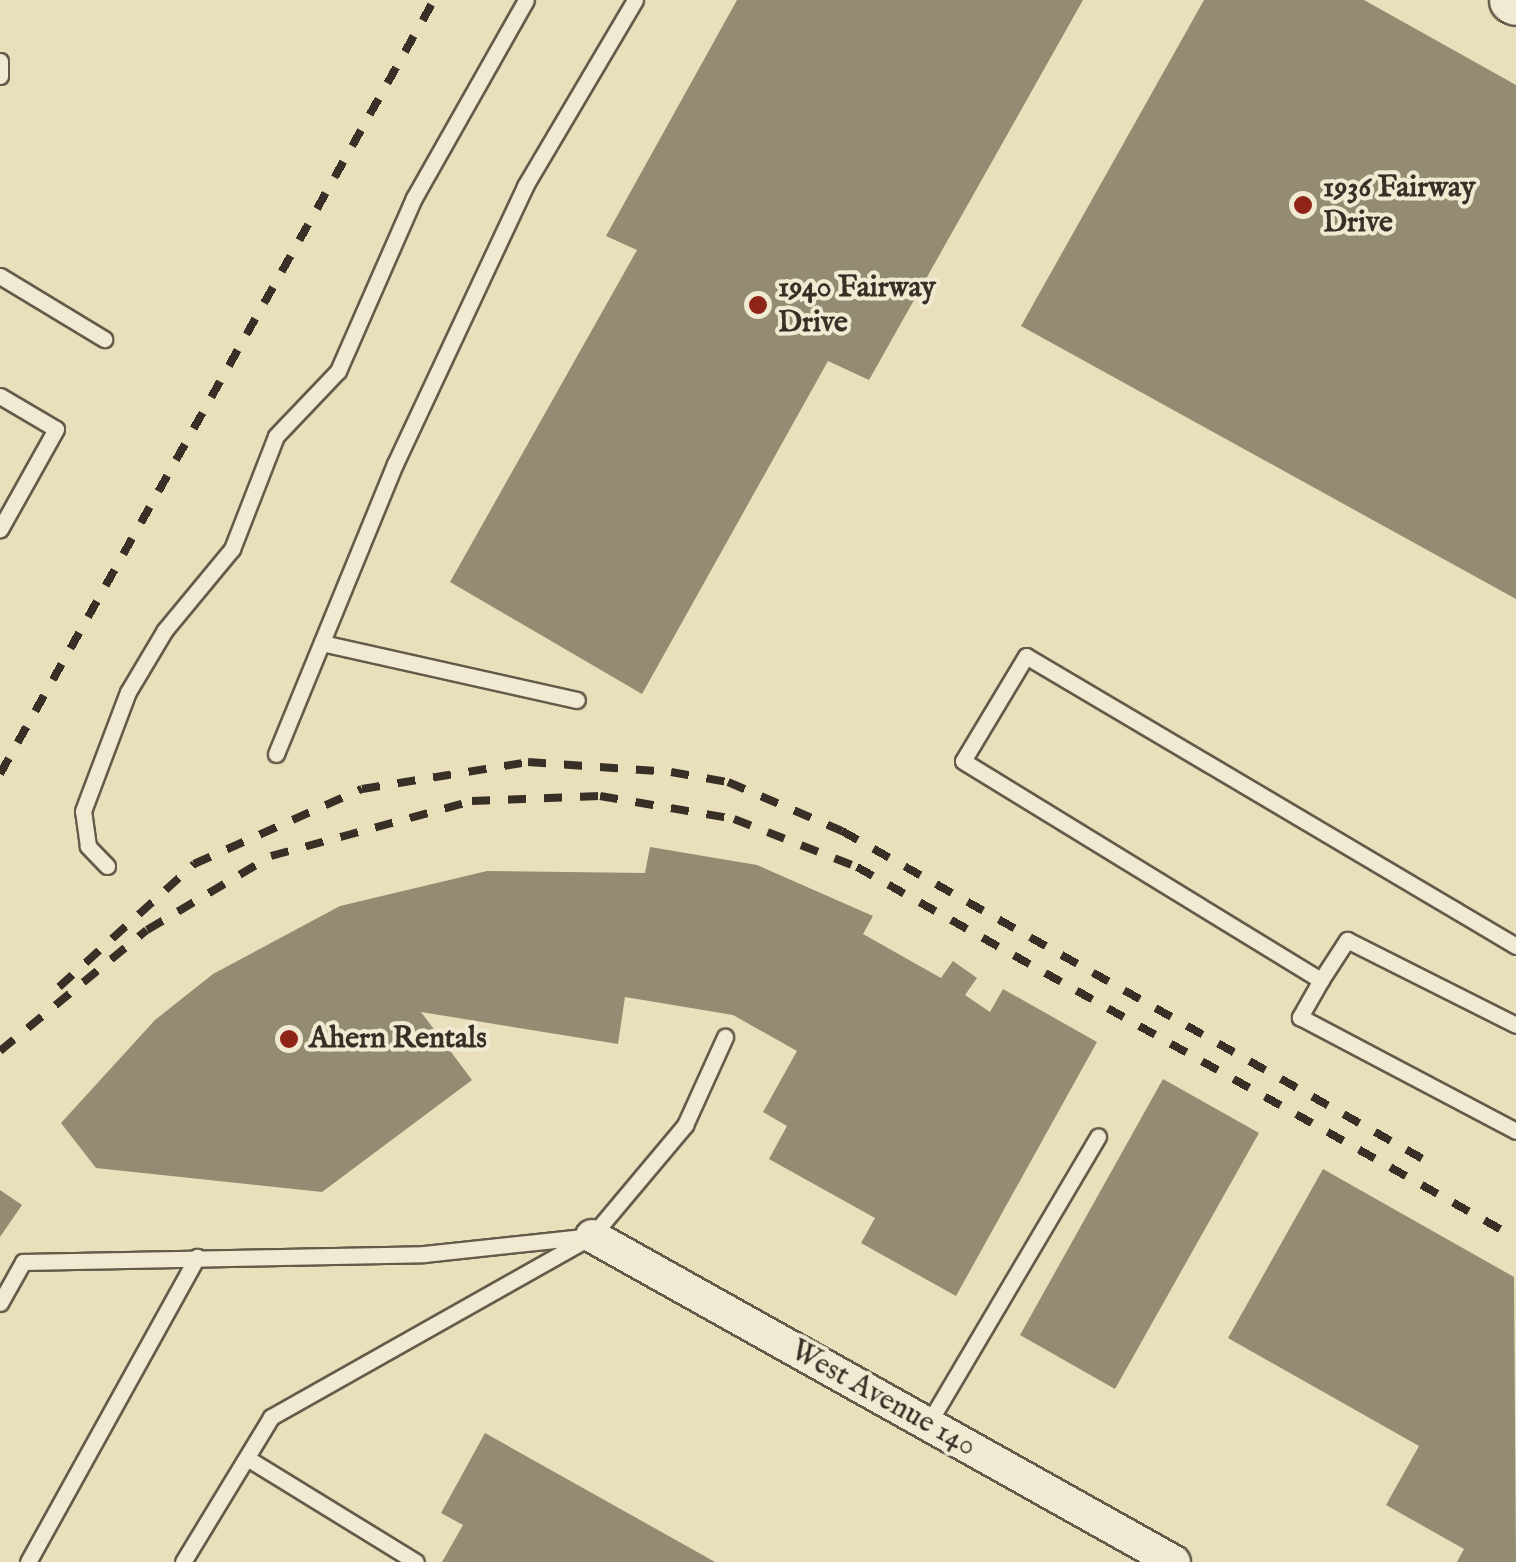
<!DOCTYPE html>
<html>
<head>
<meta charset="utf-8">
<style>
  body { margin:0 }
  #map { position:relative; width:1516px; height:1562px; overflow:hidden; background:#e9dfba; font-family:"IM FELL English",serif }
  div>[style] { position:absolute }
  .building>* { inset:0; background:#948b73 }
  .roads { filter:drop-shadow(2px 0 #645b4b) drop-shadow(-2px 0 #645b4b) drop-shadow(0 2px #645b4b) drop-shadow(0 -2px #645b4b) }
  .lane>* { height:15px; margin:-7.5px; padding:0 7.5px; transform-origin:7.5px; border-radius:7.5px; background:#f1ead2 }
  .street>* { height:32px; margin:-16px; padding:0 16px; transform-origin:16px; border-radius:16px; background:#f1ead2 }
  .secondary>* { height:45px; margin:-22.5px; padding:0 22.5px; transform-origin:22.5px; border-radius:22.5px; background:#f1ead2 }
  .rail>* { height:8px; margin-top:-4px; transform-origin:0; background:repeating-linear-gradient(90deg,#382f26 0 18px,transparent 0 36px) }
  .dots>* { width:28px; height:28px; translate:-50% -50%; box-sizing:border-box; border:5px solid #f1ead2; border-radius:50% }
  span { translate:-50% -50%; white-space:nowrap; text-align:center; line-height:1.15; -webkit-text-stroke:8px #f1ead2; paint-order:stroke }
  .poi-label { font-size:30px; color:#382f26; font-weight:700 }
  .left { translate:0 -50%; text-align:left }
  .street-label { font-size:30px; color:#382f26 }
</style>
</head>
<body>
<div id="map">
  <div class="building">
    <i style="clip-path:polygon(737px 0,1083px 0,869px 380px,828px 361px,642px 694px,450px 582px,637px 250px,606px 236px)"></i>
    <i style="clip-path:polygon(1204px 0,1364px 0,1516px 85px,1516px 599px,1021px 326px)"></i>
    <i style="clip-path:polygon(650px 847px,757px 865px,873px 916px,863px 934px,941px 978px,953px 961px,977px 978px,965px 995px,990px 1012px,1003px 989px,1097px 1042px,956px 1296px,861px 1243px,875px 1218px,769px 1159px,787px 1126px,763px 1112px,797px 1051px,733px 1015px,625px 997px,618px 1044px,421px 1012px,472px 1080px,322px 1192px,96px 1168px,61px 1123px,155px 1020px,213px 974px,340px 906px,487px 871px,645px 873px)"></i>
    <i style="clip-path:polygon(1163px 1079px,1259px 1133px,1115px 1389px,1020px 1335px)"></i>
    <i style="clip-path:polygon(1323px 1169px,1514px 1277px,1516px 1562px,1457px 1562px,1464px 1549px,1386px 1505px,1419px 1446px,1228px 1338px)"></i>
    <i style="clip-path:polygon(0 1190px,22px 1205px,0 1237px)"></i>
    <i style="clip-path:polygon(485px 1433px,715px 1562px,442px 1562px,463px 1525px,441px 1513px)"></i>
  </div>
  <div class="roads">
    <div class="lane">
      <i style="left:0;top:61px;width:15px;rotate:90deg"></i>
      <i style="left:0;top:276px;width:122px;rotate:31.2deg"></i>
      <i style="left:0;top:396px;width:65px;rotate:30.5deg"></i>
      <i style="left:56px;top:429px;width:115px;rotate:119.2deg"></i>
      <i style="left:322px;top:643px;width:261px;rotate:12.6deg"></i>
      <i style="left:276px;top:754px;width:313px;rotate:-67.7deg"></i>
      <i style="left:395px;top:464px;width:307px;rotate:-64.9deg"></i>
      <i style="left:525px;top:186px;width:216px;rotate:-59.4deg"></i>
      <i style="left:107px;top:866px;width:28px;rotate:-134deg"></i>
      <i style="left:88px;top:846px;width:35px;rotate:-98deg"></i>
      <i style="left:83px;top:811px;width:127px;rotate:-69.3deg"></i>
      <i style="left:128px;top:692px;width:72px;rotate:-59.2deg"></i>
      <i style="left:165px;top:630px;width:105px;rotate:-50.4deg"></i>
      <i style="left:232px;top:549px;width:121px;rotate:-68.7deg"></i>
      <i style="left:276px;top:436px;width:90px;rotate:-46.4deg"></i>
      <i style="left:338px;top:371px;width:189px;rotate:-66.3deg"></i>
      <i style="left:414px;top:198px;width:227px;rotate:-60.5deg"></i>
      <i style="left:1516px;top:946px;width:569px;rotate:-149.38deg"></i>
      <i style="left:1026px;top:656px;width:122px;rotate:121deg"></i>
      <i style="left:963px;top:761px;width:420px;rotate:31.5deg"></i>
      <i style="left:1321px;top:980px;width:43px;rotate:119.6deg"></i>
      <i style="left:1300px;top:1017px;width:244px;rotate:27.8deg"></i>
      <i style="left:1321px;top:980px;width:48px;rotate:-57deg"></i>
      <i style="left:1347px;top:940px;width:189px;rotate:26.7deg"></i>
      <i style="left:0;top:1303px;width:47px;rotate:-60.7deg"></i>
      <i style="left:23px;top:1262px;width:401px;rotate:-1.1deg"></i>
      <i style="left:424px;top:1254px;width:160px;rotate:-6.1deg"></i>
      <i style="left:928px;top:1424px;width:334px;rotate:-59.4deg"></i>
      <i style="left:247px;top:1458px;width:198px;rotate:31.6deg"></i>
      <i style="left:28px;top:1562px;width:349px;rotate:-61deg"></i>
      <i style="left:183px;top:1562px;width:170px;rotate:-58.7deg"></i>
      <i style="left:271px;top:1417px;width:369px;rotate:-29.4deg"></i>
      <i style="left:592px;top:1236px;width:145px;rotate:-50deg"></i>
      <i style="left:685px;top:1125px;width:97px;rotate:-65.6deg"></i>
    </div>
    <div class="street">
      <i style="left:592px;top:1236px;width:667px;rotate:29.25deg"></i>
    </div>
    <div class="secondary">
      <i style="left:1512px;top:0;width:4px;rotate:27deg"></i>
    </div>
  </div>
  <div class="rail">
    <i style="left:0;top:774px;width:887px;rotate:-60.72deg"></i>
    <i style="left:59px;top:987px;width:183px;rotate:-42.3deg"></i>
    <i style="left:194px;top:864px;width:184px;rotate:-24.1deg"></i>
    <i style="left:362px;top:789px;width:168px;rotate:-9.2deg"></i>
    <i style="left:528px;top:762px;width:143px;rotate:4deg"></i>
    <i style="left:671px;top:772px;width:58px;rotate:10deg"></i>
    <i style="left:728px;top:782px;width:124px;rotate:23.3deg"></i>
    <i style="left:842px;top:831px;width:683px;rotate:29.45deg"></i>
    <i style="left:0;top:1051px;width:190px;rotate:-39.5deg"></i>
    <i style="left:147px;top:930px;width:144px;rotate:-30.8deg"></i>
    <i style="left:271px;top:856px;width:208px;rotate:-15.3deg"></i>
    <i style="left:472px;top:801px;width:128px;rotate:-2.2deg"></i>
    <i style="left:600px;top:796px;width:136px;rotate:9.7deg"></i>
    <i style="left:734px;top:819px;width:132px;rotate:21.3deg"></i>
    <i style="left:857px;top:867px;width:756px;rotate:29.38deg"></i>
  </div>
  <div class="dots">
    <i style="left:1303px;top:205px;background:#8f2418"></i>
    <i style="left:758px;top:305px;background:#8f2418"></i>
    <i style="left:289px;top:1039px;background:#8f2418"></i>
  </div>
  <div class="poi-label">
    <span class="left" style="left:1323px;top:205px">1936 Fairway<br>Drive</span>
    <span class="left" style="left:778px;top:305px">1940 Fairway<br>Drive</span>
    <span class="left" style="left:309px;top:1039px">Ahern Rentals</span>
  </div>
  <div class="street-label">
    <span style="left:883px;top:1399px;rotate:29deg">West Avenue 140</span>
  </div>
</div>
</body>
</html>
